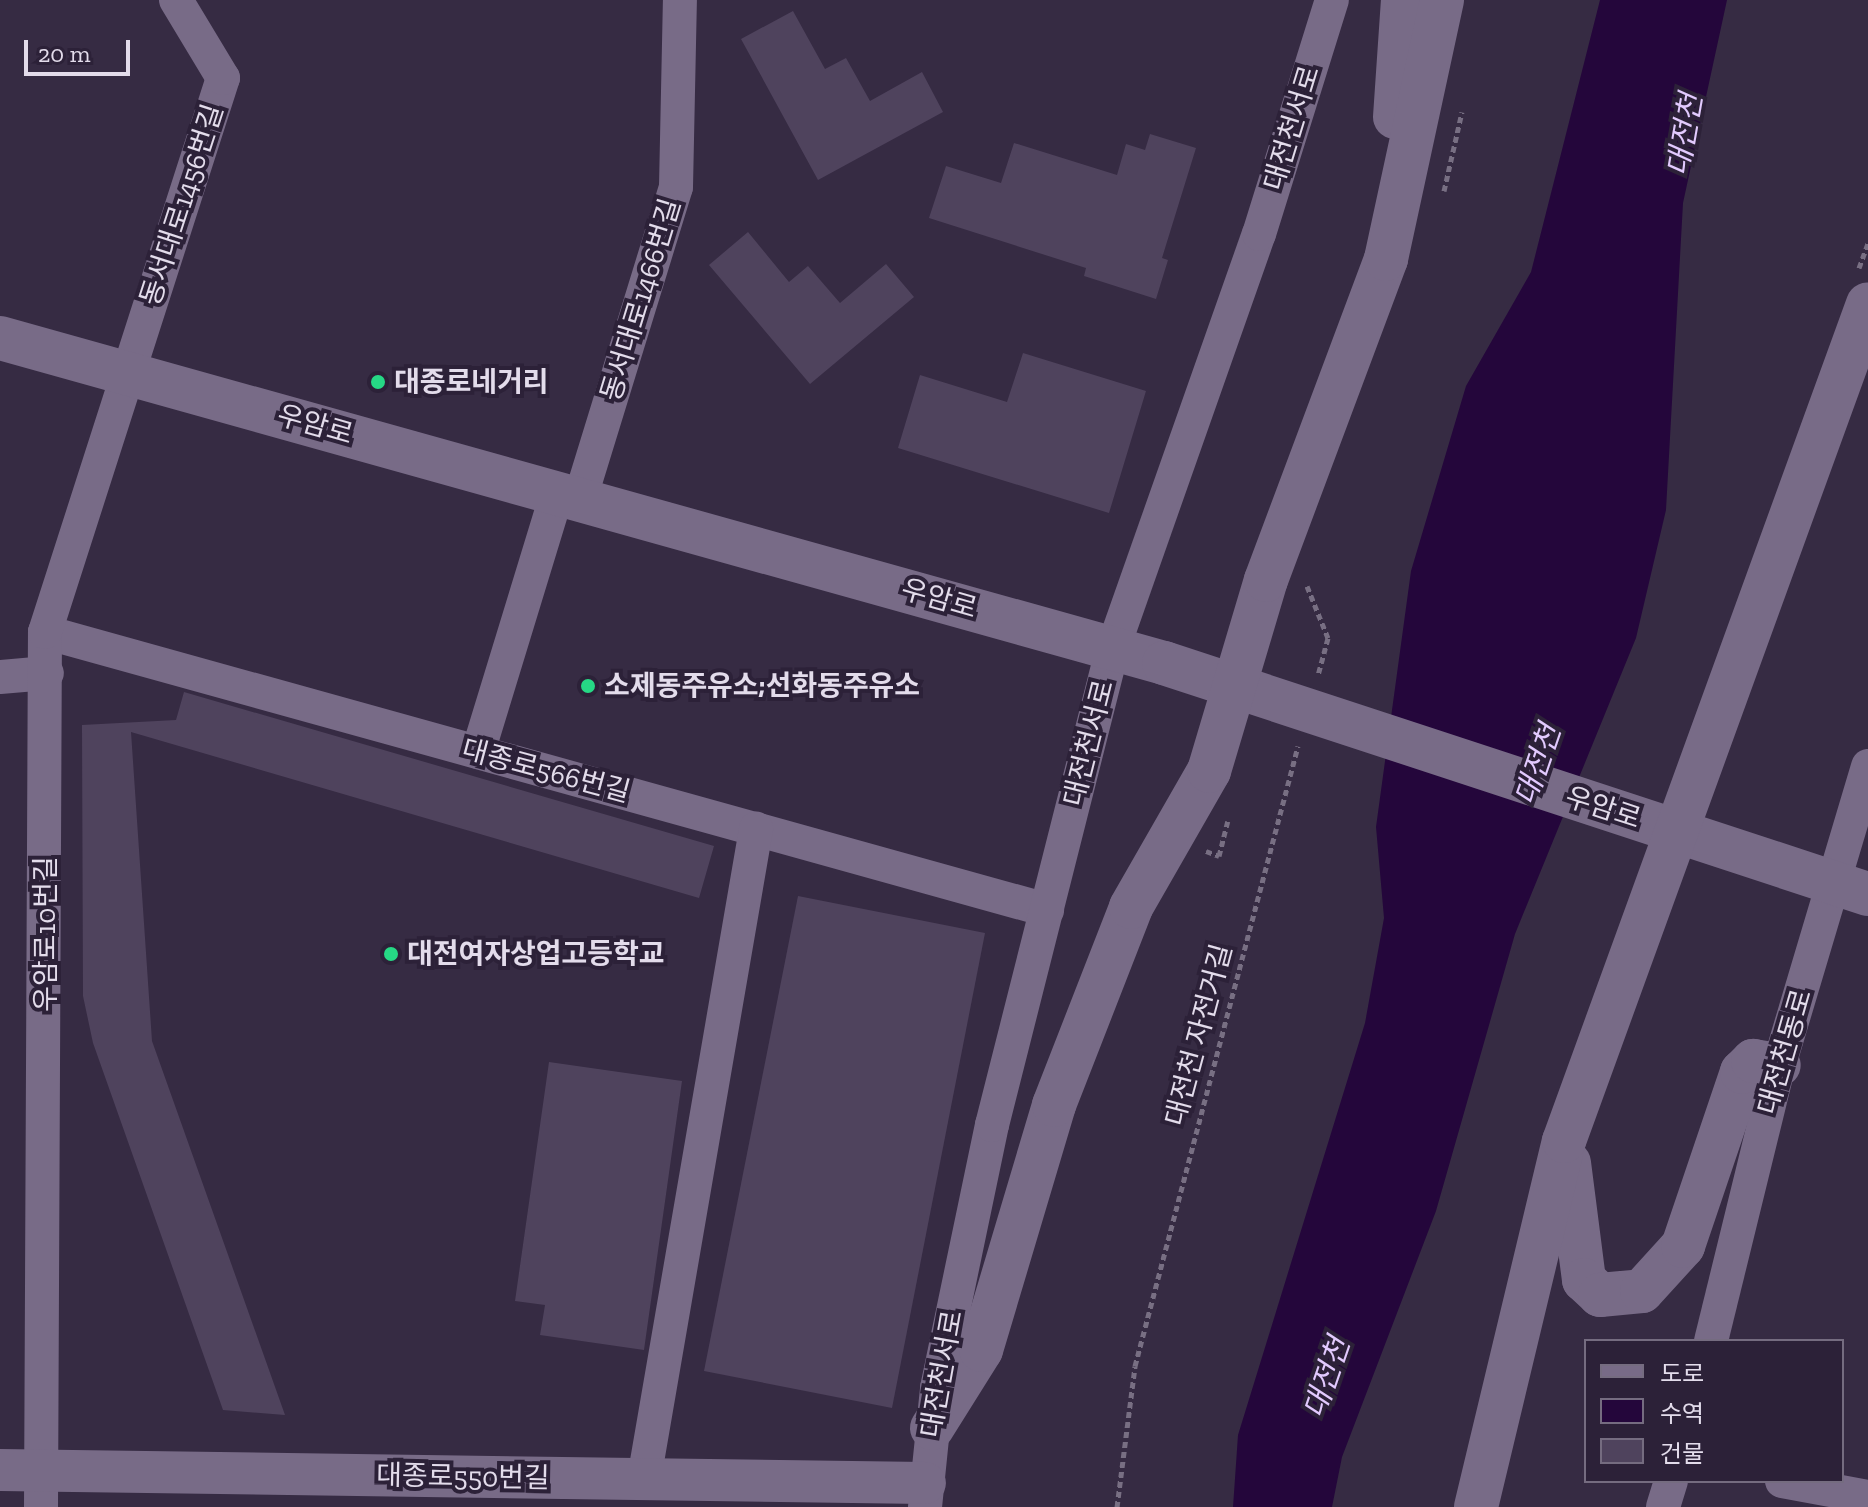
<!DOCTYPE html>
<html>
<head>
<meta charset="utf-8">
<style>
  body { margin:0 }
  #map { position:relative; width:1868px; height:1507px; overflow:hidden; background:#362b43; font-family:"Zilla Slab","Noto Sans KR",serif }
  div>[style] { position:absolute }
  .water>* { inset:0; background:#24063b }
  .building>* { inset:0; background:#4f435d }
  .path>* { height:5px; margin-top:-2.5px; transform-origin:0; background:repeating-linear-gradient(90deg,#786f83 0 6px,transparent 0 10px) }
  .minor>* { height:34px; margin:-17px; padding:0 17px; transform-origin:17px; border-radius:17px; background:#786b87 }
  .tertiary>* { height:42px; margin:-21px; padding:0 21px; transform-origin:21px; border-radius:21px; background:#786b87 }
  .secondary>* { height:44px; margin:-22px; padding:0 22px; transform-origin:22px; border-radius:22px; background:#786b87 }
  .dots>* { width:22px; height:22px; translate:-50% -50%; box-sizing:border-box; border:4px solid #2c2138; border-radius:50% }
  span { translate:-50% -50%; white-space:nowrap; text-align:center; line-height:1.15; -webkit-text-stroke:8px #2c2138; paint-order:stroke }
  .street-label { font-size:28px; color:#e3dceb }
  .poi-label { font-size:28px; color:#e3dceb; font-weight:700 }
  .left { translate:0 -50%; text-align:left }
  .water-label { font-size:30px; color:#e2cafe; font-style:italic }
  .legend { position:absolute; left:1584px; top:1339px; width:260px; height:144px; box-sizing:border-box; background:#2c2138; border:2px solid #756c80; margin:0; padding:10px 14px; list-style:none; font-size:24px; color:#e3dceb }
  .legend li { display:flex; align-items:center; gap:16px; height:40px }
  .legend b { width:40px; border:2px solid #756c80 }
  .scale { position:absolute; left:24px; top:40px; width:106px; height:36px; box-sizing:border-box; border:4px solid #e3dceb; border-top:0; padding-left:10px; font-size:24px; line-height:28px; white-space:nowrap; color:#e3dceb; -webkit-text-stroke:6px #2c2138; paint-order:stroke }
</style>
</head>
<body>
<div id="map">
  <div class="water">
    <i style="clip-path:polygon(1600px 0,1727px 0,1683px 203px,1666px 510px,1636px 638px,1515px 934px,1436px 1211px,1342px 1457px,1332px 1507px,1233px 1507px,1238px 1435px,1365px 1023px,1384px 918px,1376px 827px,1411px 571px,1466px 386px,1531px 272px)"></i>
  </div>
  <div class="building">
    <i style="clip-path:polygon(793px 11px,825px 69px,846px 58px,870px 101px,922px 72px,943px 112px,818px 180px,741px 39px)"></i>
    <i style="clip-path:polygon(1150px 134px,1196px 148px,1162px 258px,1168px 260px,1156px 299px,1084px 276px,1086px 268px,929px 218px,946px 166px,1001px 183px,1014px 143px,1117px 175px,1126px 144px,1145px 150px)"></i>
    <i style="clip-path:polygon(748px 232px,789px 282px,808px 266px,840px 303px,886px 264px,914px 297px,810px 384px,709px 265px)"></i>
    <i style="clip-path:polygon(1023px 353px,1146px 391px,1109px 513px,898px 448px,920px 375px,1007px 402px)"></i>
    <i style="clip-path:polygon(184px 692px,714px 846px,699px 898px,131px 732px,152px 1041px,285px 1415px,223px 1410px,93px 1043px,83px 996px,82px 725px,176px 720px)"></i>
    <i style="clip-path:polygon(798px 896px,985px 933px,892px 1408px,704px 1371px)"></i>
    <i style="clip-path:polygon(549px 1062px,682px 1081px,644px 1350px,540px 1335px,545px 1305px,515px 1301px)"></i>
  </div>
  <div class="path">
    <i style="left:1444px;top:191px;width:81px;rotate:-77.2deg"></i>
    <i style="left:1859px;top:268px;width:27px;rotate:-70deg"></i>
    <i style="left:1307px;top:586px;width:56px;rotate:68deg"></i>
    <i style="left:1328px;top:638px;width:38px;rotate:105deg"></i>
    <i style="left:1206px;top:851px;width:14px;rotate:21deg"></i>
    <i style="left:1219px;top:856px;width:36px;rotate:-76deg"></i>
    <i style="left:1117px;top:1507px;width:142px;rotate:-82.7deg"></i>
    <i style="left:1135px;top:1366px;width:641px;rotate:-75.27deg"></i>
  </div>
  <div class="minor">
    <i style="left:580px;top:499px;width:326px;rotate:-72.9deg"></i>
    <i style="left:676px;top:187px;width:187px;rotate:-88.8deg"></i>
    <i style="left:45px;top:632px;width:1040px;rotate:15.51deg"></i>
    <i style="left:0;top:677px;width:47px;rotate:-4.9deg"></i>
    <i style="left:478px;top:752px;width:271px;rotate:-73deg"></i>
    <i style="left:1711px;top:1341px;width:284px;rotate:-76.2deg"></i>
    <i style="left:1779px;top:1065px;width:312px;rotate:-73.4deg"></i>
    <i style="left:644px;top:1479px;width:660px;rotate:-80.22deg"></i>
    <i style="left:1782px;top:1481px;width:87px;rotate:10.5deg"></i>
    <i style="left:41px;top:1507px;width:875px;rotate:-89.74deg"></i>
    <i style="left:45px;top:632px;width:582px;rotate:-72.19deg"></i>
    <i style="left:223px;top:78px;width:91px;rotate:-121.1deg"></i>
    <i style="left:925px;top:1507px;width:120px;rotate:-84.2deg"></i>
    <i style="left:937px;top:1388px;width:269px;rotate:-78.2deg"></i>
    <i style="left:992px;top:1125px;width:492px;rotate:-75.8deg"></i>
    <i style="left:1113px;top:648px;width:439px;rotate:-70.6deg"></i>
    <i style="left:1259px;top:234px;width:245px;rotate:-72.7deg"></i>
    <i style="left:1663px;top:1507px;width:27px;rotate:-73deg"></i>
  </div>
  <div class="tertiary">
    <i style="left:0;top:1470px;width:925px;rotate:0.81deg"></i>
  </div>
  <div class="secondary">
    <i style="left:1395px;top:117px;width:117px;rotate:-86.1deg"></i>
    <i style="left:0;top:338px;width:1209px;rotate:15.6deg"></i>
    <i style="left:1164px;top:663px;width:741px;rotate:18.17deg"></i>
    <i style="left:1569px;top:1163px;width:118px;rotate:82.7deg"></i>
    <i style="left:1584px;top:1280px;width:22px;rotate:43deg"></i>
    <i style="left:1600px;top:1295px;width:42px;rotate:-5.4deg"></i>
    <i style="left:1642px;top:1291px;width:61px;rotate:-47.7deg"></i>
    <i style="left:1683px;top:1246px;width:184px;rotate:-71.3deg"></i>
    <i style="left:1742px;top:1072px;width:16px;rotate:-45deg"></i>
    <i style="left:1753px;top:1061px;width:26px;rotate:9deg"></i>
    <i style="left:932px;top:1428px;width:92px;rotate:-57.9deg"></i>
    <i style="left:981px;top:1350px;width:256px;rotate:-73.4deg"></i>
    <i style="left:1054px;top:1105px;width:212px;rotate:-68.7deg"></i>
    <i style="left:1131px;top:907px;width:157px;rotate:-60.2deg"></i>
    <i style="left:1209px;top:771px;width:199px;rotate:-73.4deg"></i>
    <i style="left:1266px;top:580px;width:343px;rotate:-69.5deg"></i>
    <i style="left:1386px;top:259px;width:265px;rotate:-77.8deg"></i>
    <i style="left:1476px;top:1507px;width:376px;rotate:-76.5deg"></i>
    <i style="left:1564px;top:1141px;width:890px;rotate:-70.04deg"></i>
  </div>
  <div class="dots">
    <i style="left:378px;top:382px;background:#26d885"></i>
    <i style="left:588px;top:686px;background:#26d885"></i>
    <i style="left:391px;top:954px;background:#26d885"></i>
  </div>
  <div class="street-label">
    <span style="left:1292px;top:128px;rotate:-73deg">대전천서로</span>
    <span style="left:182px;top:205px;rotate:-72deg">동서대로1456번길</span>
    <span style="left:641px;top:300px;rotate:-73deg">동서대로1466번길</span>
    <span style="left:315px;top:425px;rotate:16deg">우암로</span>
    <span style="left:939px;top:599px;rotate:16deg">우암로</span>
    <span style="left:1089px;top:743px;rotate:-76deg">대전천서로</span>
    <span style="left:546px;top:771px;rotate:15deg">대종로566번길</span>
    <span style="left:1603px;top:808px;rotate:18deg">우암로</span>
    <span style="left:46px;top:934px;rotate:-90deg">우암로10번길</span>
    <span style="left:1199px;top:1035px;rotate:-75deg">대전천 자전거길</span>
    <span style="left:1785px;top:1052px;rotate:-74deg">대전천동로</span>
    <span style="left:942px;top:1374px;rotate:-80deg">대전천서로</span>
    <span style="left:463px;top:1477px;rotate:1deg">대종로550번길</span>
  </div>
  <div class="poi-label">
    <span class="left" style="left:394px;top:382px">대종로네거리</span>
    <span class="left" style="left:604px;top:686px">소제동주유소;선화동주유소</span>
    <span class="left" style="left:407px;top:954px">대전여자상업고등학교</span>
  </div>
  <div class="water-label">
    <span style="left:1685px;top:135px;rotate:-80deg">대전천</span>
    <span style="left:1538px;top:765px;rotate:-71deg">대전천</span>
    <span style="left:1327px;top:1378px;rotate:-71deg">대전천</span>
  </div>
  <ul class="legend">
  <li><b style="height:10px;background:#786b87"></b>도로</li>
  <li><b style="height:22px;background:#24063b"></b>수역</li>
  <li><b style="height:22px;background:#4f435d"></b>건물</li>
  </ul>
  <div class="scale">20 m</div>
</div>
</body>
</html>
